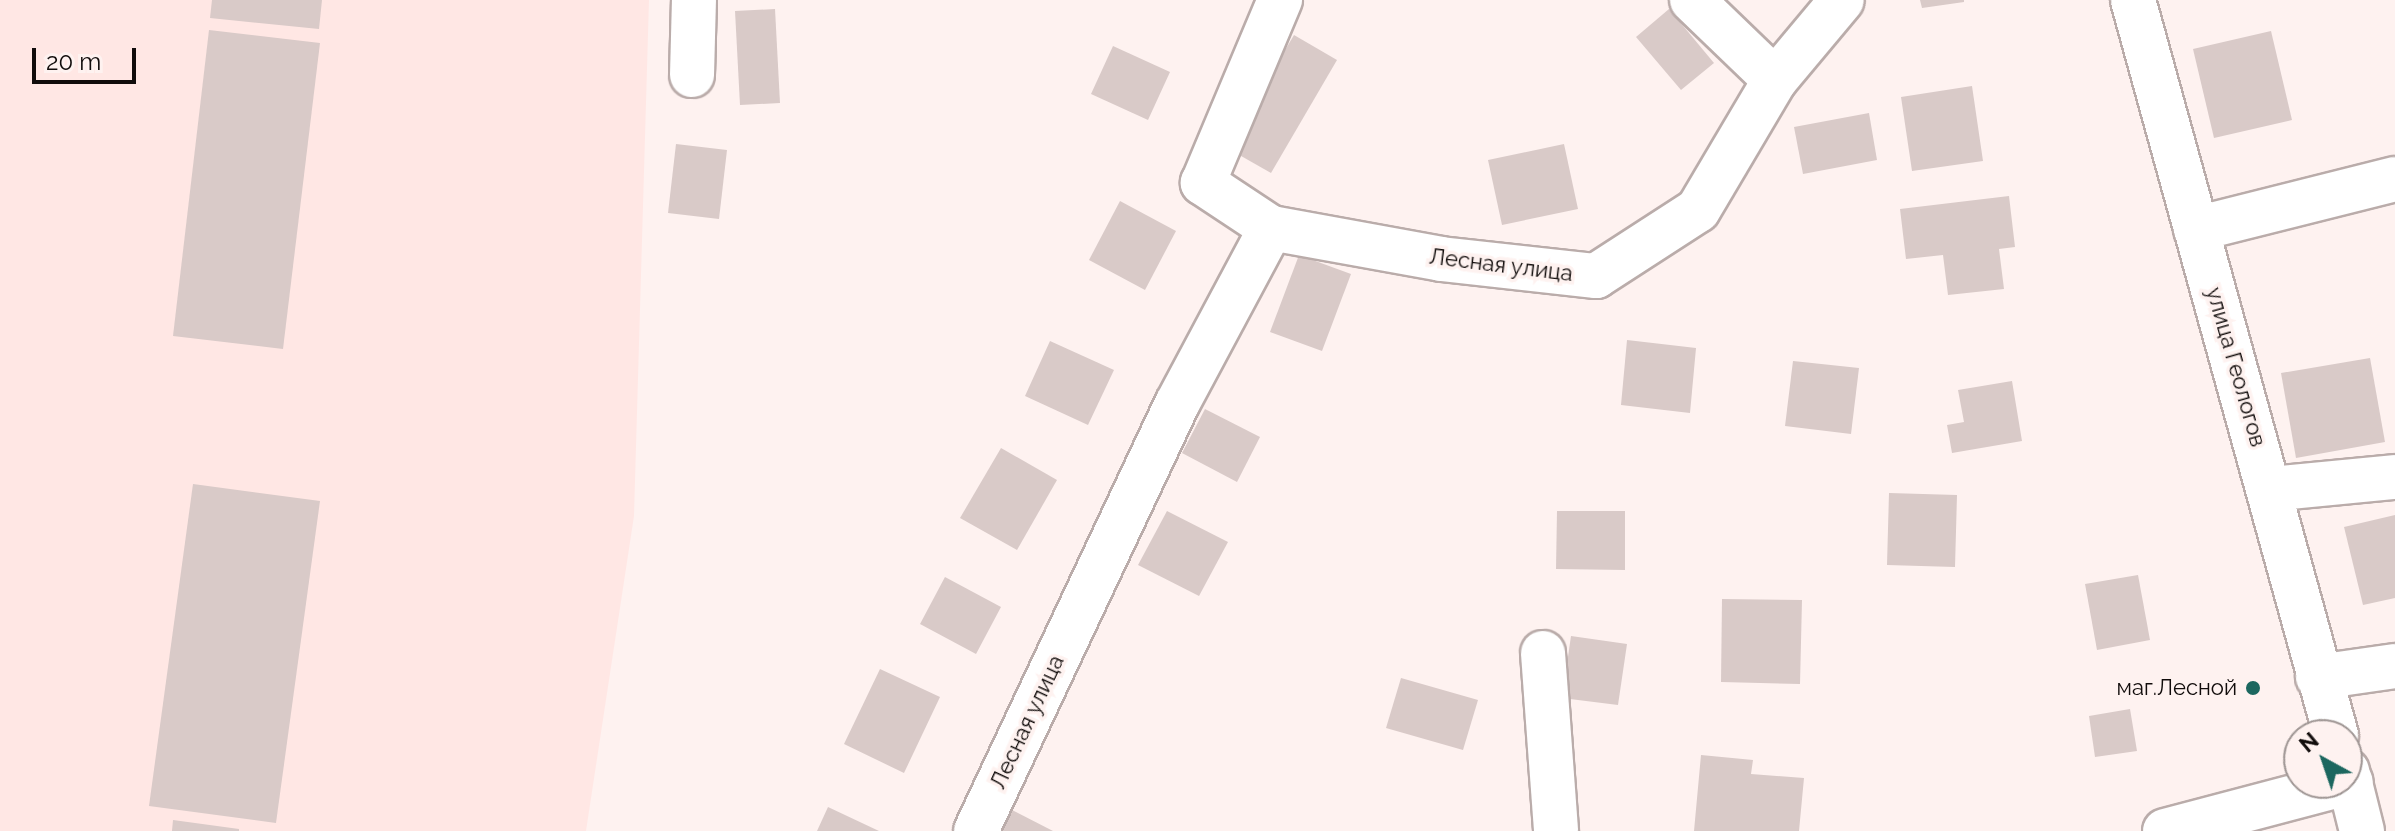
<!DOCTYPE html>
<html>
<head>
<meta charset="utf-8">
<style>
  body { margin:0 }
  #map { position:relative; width:2395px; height:831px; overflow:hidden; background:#fef2f0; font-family:Raleway,sans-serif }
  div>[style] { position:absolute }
  .built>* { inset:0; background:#ffe7e4 }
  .building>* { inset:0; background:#d9cac8 }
  .roads { filter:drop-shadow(2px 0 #baacaa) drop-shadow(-2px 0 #baacaa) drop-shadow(0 2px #baacaa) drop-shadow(0 -2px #baacaa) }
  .minor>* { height:44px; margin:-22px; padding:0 22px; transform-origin:22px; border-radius:22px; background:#fff }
  .dots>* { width:22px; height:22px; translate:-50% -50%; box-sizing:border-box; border:4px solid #fef2f0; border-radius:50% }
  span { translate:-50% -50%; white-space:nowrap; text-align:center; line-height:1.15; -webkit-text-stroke:7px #fef2f0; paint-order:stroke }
  .street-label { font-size:22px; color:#110c0b }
  .poi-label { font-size:22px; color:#110c0b }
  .right { translate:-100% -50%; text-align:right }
  .north { position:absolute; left:2283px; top:719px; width:80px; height:80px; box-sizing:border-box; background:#fef2f0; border:2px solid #9f9694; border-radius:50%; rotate:320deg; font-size:22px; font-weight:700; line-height:32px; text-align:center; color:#110c0b }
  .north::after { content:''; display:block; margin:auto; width:28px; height:36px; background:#1c675f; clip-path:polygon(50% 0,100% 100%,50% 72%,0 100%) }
  .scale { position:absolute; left:32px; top:48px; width:104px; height:36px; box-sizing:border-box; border:4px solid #110c0b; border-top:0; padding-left:10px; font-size:24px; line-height:28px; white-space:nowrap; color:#110c0b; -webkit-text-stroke:6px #fef2f0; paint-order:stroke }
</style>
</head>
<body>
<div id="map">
  <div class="built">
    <i style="clip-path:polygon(0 0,649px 0,634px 516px,586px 831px,0 831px)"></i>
  </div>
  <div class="building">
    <i style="clip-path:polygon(212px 0,322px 0,319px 29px,210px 18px)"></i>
    <i style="clip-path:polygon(1920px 0,1964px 0,1964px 2px,1922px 8px)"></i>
    <i style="clip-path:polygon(775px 9px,780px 103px,740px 105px,735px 11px)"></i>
    <i style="clip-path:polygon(1669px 9px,1714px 63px,1681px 90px,1636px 37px)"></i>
    <i style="clip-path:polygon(209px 30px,320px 43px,283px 349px,173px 336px)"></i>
    <i style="clip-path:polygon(2271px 31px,2292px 120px,2214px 138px,2193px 49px)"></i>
    <i style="clip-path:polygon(1294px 35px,1337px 60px,1271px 173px,1227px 148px)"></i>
    <i style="clip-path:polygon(1113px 46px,1170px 72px,1148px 120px,1091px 94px)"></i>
    <i style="clip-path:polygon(1972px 86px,1983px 161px,1912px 171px,1901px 97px)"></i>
    <i style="clip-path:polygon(1869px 113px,1877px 160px,1803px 174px,1794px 127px)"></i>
    <i style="clip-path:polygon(676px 144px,727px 150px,719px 219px,668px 213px)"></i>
    <i style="clip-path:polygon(1564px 144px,1578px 209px,1502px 225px,1488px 160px)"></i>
    <i style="clip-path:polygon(2009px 196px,2015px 247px,1999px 249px,2004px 289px,1948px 295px,1943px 255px,1906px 259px,1900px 209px)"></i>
    <i style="clip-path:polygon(1120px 201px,1176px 231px,1145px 290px,1089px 260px)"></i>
    <i style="clip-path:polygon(1299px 255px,1351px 274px,1322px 351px,1270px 332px)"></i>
    <i style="clip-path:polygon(1627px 340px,1696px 348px,1690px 413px,1621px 405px)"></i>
    <i style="clip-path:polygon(1050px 341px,1114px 370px,1088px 425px,1025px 396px)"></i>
    <i style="clip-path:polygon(2370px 358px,2385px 442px,2296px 458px,2281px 373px)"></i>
    <i style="clip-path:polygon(1793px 361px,1859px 368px,1851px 434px,1785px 426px)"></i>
    <i style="clip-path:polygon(2012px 381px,2022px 441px,1952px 453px,1947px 425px,1964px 422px,1958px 390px)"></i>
    <i style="clip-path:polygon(1205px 409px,1260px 437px,1237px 482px,1182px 453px)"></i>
    <i style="clip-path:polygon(1001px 448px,1057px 480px,1017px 550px,960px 518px)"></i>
    <i style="clip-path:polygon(193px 484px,320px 501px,276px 823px,149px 806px)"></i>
    <i style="clip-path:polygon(1889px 493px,1957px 495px,1955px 567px,1887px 565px)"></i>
    <i style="clip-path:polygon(1167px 511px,1228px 542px,1199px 596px,1138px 565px)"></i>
    <i style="clip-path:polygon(1557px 511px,1625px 511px,1625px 570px,1556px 569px)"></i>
    <i style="clip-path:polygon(2395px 515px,2395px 598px,2363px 605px,2344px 527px)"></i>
    <i style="clip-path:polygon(2138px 575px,2150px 640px,2097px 650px,2085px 584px)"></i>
    <i style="clip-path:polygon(945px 577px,1001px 607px,976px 654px,920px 624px)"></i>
    <i style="clip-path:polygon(1722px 599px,1802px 600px,1800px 684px,1721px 682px)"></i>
    <i style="clip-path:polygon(1571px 636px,1627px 644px,1618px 705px,1562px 698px)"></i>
    <i style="clip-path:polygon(880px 669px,940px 697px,904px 773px,844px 744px)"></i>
    <i style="clip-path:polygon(1401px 678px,1478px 700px,1463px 750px,1386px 728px)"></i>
    <i style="clip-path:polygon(2130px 709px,2137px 751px,2095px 757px,2089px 716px)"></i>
    <i style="clip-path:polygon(1701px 755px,1753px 760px,1751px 774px,1804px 778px,1799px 831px,1694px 831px)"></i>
    <i style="clip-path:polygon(828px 807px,879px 831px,817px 831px)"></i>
    <i style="clip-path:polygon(1012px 810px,1053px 831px,1002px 831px)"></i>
    <i style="clip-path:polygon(173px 820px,239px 829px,239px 831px,172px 831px)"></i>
  </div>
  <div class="roads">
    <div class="minor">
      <i style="left:1692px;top:0;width:115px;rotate:43.9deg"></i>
      <i style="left:2133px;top:0;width:763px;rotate:74.56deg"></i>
      <i style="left:692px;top:75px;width:75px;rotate:-88.5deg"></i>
      <i style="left:1271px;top:228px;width:173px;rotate:10.3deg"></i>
      <i style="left:1441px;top:259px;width:156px;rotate:6.3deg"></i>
      <i style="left:1596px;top:276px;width:121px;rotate:-32.9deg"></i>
      <i style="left:1698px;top:210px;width:151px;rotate:-59.4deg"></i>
      <i style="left:1775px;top:80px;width:104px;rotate:-50.1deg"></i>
      <i style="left:2196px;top:229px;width:205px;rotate:-14.1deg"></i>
      <i style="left:2270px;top:489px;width:126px;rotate:-5.5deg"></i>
      <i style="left:1543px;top:653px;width:178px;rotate:85.8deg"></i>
      <i style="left:2318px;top:677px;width:78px;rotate:-8.1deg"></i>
      <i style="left:2347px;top:771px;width:62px;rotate:76deg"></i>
      <i style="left:976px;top:831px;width:472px;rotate:-64.8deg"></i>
      <i style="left:1177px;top:404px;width:200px;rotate:-61.9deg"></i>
      <i style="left:1271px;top:228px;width:82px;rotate:-146.5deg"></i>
      <i style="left:1203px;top:183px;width:199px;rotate:-67.2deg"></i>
      <i style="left:2165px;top:831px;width:192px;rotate:-14.8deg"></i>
    </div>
  </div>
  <div class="dots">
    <i style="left:2253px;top:688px;background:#1c675f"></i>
  </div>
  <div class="street-label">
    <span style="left:1501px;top:265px;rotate:7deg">Лесная улица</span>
    <span style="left:2236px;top:367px;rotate:74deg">улица Геологов</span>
    <span style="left:1027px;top:722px;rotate:-65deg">Лесная улица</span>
  </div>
  <div class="poi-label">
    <span class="right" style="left:2237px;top:688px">маг.Лесной</span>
  </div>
  <div class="north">N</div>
  <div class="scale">20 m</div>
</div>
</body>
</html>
